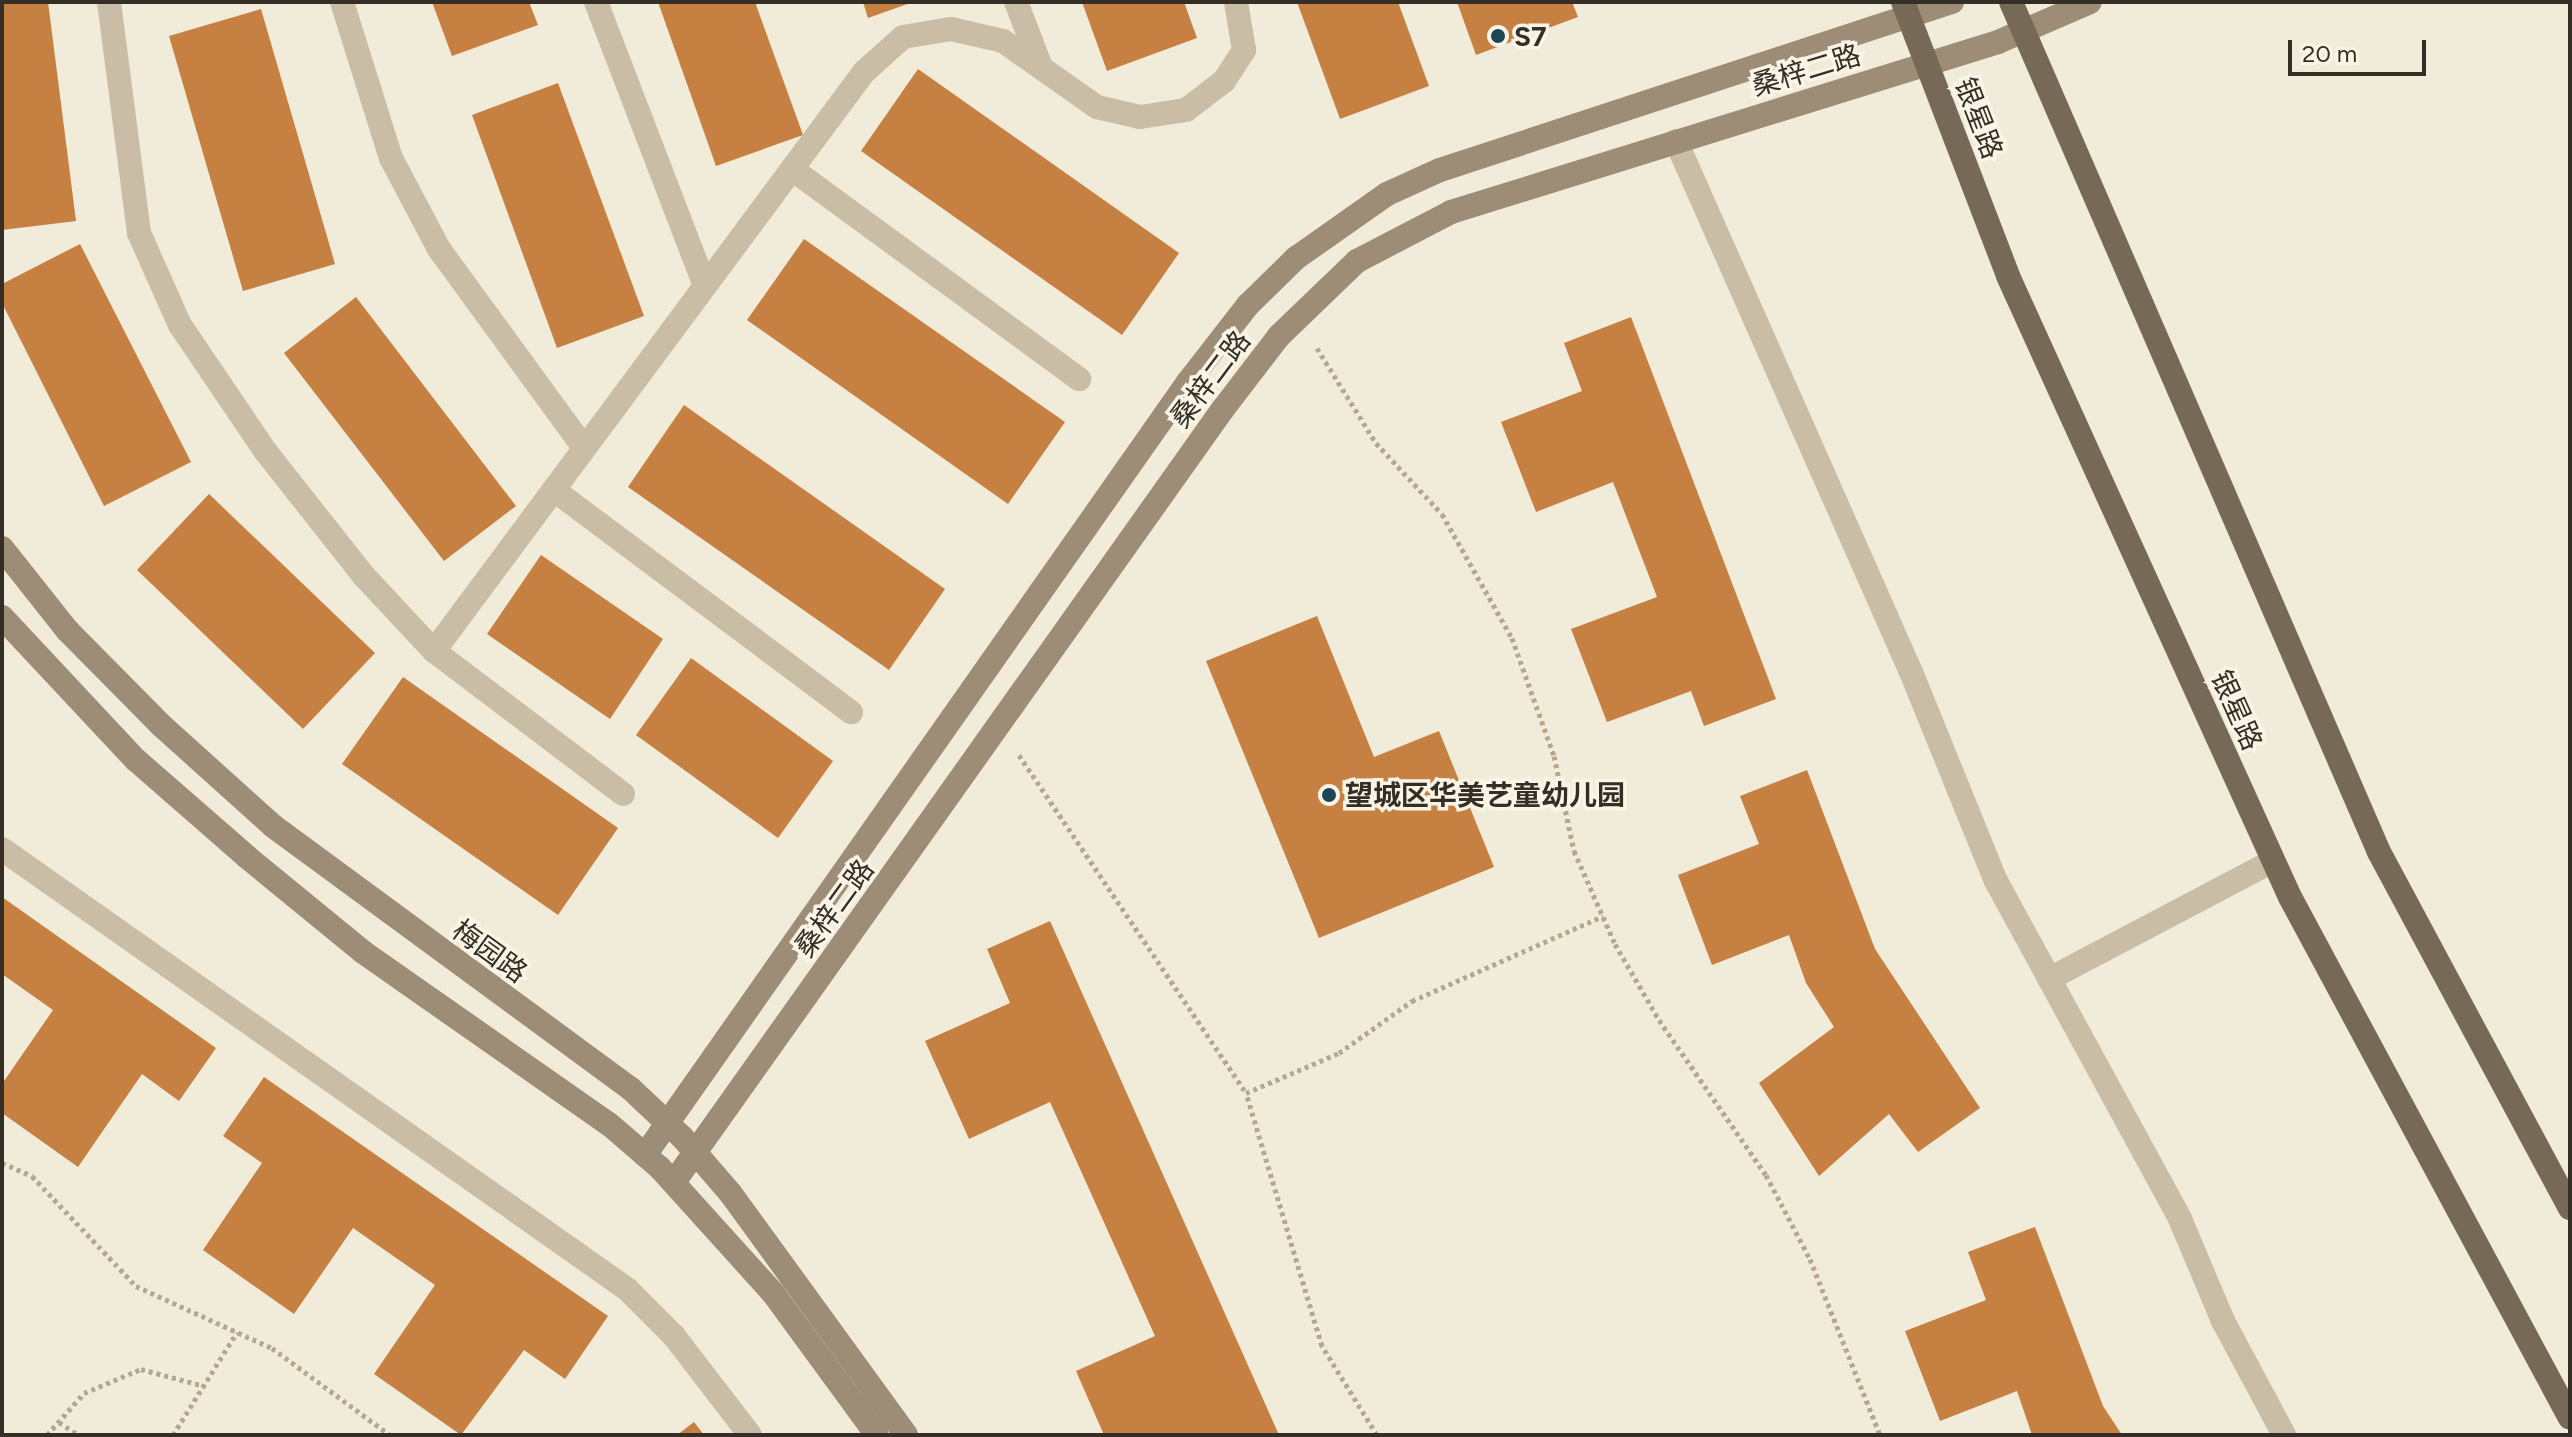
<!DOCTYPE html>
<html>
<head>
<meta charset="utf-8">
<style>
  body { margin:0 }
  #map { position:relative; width:2572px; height:1437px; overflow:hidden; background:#f1ebd9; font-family:Figtree,"Noto Sans SC",sans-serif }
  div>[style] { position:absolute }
  .building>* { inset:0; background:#c68042 }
  .path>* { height:5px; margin-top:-2.5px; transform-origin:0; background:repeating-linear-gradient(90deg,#b5a88f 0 4px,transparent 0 8px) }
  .lane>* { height:24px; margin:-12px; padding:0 12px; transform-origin:12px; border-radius:12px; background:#c9bea5 }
  .street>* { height:24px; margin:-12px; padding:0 12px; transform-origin:12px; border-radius:12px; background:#c9bea5 }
  .secondary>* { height:24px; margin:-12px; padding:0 12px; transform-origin:12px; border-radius:12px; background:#9d8d76 }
  .primary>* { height:24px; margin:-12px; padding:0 12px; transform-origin:12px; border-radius:12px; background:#776957 }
  .dots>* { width:22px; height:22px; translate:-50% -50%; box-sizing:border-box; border:4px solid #f9f4e5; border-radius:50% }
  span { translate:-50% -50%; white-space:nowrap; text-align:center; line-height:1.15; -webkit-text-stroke:7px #f9f4e5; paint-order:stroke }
  .poi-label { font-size:28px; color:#352e26; font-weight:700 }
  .left { translate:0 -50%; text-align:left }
  .street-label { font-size:28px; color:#352e26 }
  .frame { position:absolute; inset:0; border:4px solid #352e26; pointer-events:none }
  .scale { position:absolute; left:2288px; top:40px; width:138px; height:36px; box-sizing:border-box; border:4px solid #352e26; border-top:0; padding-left:10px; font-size:24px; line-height:28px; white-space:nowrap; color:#352e26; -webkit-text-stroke:6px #f9f4e5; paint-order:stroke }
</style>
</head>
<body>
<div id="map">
  <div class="building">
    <i style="clip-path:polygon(2px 2px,48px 2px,76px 221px,2px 230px)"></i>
    <i style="clip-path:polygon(432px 2px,529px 2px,538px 25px,452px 56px)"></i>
    <i style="clip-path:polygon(658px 2px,755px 2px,803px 135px,716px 166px)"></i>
    <i style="clip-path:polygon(863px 2px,913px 2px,868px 18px)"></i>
    <i style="clip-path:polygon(1082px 2px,1184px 2px,1197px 38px,1107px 71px)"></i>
    <i style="clip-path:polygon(1297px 2px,1398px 2px,1429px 86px,1340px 119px)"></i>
    <i style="clip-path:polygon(1457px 2px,1572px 2px,1578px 17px,1476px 55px)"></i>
    <i style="clip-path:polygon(261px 9px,335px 264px,243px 291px,169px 36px)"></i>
    <i style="clip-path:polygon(918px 69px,1179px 253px,1122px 335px,861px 151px)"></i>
    <i style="clip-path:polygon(558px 83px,644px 316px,557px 348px,472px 115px)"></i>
    <i style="clip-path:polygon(804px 239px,1065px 422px,1008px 504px,747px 320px)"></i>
    <i style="clip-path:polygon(80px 244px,191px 462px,104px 506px,2px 303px,2px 284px)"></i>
    <i style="clip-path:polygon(356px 297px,516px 506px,444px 561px,284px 353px)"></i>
    <i style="clip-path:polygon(1631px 317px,1776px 699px,1704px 726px,1691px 691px,1607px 722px,1571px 629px,1657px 597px,1613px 482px,1536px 512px,1501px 422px,1582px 391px,1564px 343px)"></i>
    <i style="clip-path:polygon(684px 405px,945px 589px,889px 670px,628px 487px)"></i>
    <i style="clip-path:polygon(209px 494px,375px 653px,303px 729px,137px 570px)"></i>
    <i style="clip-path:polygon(541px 555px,663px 639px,610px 719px,487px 634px)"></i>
    <i style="clip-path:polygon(1317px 616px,1374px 757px,1439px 731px,1494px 867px,1319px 938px,1206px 661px)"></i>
    <i style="clip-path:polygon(691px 658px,833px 761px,778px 838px,636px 735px)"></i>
    <i style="clip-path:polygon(403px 677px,618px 828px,558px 915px,342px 764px)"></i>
    <i style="clip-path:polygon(1807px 770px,1875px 949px,1980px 1108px,1918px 1152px,1889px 1114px,1819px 1176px,1759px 1083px,1834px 1027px,1806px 983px,1789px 935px,1712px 965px,1678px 875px,1759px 844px,1740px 796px)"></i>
    <i style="clip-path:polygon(2px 897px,216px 1048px,179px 1101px,142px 1074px,78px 1167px,2px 1113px,2px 1084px,53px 1010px,2px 974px)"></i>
    <i style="clip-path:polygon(1050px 921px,1279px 1435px,1104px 1435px,1076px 1371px,1155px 1336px,1050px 1102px,969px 1139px,925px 1041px,1010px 1003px,987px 949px)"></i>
    <i style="clip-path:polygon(264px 1077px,608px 1316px,565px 1379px,524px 1350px,461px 1435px,374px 1374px,435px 1285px,353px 1228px,294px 1314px,203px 1250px,262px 1163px,223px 1136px)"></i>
    <i style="clip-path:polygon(2035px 1227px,2103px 1406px,2122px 1435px,2032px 1435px,2017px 1391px,1940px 1421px,1905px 1331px,1986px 1300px,1968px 1252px)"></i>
    <i style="clip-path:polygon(694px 1422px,704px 1435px,677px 1435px)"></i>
  </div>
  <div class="path">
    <i style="left:1317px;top:348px;width:112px;rotate:58.2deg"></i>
    <i style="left:1376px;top:443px;width:97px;rotate:47.1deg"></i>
    <i style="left:1442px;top:514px;width:142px;rotate:60.6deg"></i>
    <i style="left:1512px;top:638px;width:125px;rotate:70.4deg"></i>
    <i style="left:1554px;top:756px;width:97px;rotate:78.1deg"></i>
    <i style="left:1574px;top:851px;width:102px;rotate:66.2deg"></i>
    <i style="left:1615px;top:944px;width:88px;rotate:59.9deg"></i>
    <i style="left:1659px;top:1020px;width:188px;rotate:55.4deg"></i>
    <i style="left:1766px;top:1175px;width:95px;rotate:62.4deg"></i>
    <i style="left:1810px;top:1259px;width:189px;rotate:68.3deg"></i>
    <i style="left:1019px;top:755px;width:407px;rotate:56.1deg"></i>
    <i style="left:2px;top:1163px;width:33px;rotate:23deg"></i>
    <i style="left:32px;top:1176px;width:151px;rotate:46.6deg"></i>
    <i style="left:136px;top:1286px;width:149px;rotate:24.5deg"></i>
    <i style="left:272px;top:1348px;width:147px;rotate:36.4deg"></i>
    <i style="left:59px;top:1422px;width:23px;rotate:34deg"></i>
    <i style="left:47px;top:1435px;width:56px;rotate:-48.6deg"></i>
    <i style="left:84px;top:1393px;width:62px;rotate:-22.8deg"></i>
    <i style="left:141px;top:1369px;width:65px;rotate:15.1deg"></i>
    <i style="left:173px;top:1435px;width:121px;rotate:-58.1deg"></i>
    <i style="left:1377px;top:1435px;width:105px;rotate:-121.7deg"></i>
    <i style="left:1322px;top:1346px;width:264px;rotate:-106.7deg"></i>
    <i style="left:1246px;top:1093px;width:101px;rotate:-23.3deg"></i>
    <i style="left:1339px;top:1053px;width:90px;rotate:-35.5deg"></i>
    <i style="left:1412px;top:1001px;width:209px;rotate:-24deg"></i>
  </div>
  <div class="lane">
    <i style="left:109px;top:2px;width:233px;rotate:82.6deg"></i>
    <i style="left:139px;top:233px;width:101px;rotate:66deg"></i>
    <i style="left:180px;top:325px;width:153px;rotate:55.9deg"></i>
    <i style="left:266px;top:452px;width:158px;rotate:51.7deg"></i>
    <i style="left:364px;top:576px;width:103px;rotate:47deg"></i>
    <i style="left:434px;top:651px;width:237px;rotate:37.1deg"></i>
    <i style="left:596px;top:2px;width:304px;rotate:69deg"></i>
    <i style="left:1016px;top:2px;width:70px;rotate:69deg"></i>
    <i style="left:792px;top:169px;width:356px;rotate:36.2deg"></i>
    <i style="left:554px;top:490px;width:371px;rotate:36.8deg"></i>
  </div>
  <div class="street">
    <i style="left:342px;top:2px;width:164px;rotate:72.6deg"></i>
    <i style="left:391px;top:158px;width:103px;rotate:62.2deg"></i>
    <i style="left:439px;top:249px;width:246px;rotate:53.9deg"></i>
    <i style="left:1676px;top:141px;width:581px;rotate:66.13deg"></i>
    <i style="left:1911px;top:672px;width:226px;rotate:67.9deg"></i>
    <i style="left:1996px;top:881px;width:385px;rotate:61.4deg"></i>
    <i style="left:2180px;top:1219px;width:111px;rotate:67.1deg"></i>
    <i style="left:2223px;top:1321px;width:129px;rotate:61.8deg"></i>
    <i style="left:434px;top:651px;width:721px;rotate:-53.4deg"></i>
    <i style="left:864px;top:72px;width:52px;rotate:-41.9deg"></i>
    <i style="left:903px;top:37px;width:49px;rotate:-9.5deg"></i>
    <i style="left:951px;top:29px;width:53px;rotate:13deg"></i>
    <i style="left:1003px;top:41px;width:115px;rotate:35.1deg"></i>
    <i style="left:1097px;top:107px;width:44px;rotate:13.1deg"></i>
    <i style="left:1140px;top:117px;width:47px;rotate:-8.7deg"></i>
    <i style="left:1186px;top:110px;width:48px;rotate:-37.3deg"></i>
    <i style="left:1224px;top:81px;width:37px;rotate:-57deg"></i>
    <i style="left:1244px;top:50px;width:49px;rotate:-99.5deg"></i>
    <i style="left:2px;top:849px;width:764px;rotate:35.15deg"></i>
    <i style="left:627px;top:1289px;width:66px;rotate:45deg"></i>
    <i style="left:674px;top:1336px;width:125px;rotate:52.5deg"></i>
    <i style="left:2049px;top:979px;width:253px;rotate:-27.8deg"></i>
  </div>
  <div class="secondary">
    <i style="left:2px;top:548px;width:105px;rotate:51.6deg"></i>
    <i style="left:67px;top:630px;width:135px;rotate:45.3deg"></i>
    <i style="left:162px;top:726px;width:149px;rotate:42deg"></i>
    <i style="left:273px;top:826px;width:444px;rotate:36.3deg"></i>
    <i style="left:631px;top:1089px;width:70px;rotate:43.3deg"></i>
    <i style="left:682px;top:1137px;width:75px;rotate:49.3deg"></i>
    <i style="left:731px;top:1194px;width:298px;rotate:54deg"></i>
    <i style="left:2px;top:617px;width:196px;rotate:46.9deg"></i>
    <i style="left:136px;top:760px;width:147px;rotate:41.1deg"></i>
    <i style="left:247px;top:857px;width:150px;rotate:39.3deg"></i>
    <i style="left:363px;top:952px;width:300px;rotate:35deg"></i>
    <i style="left:609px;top:1124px;width:67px;rotate:40.8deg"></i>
    <i style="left:660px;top:1168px;width:169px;rotate:47.9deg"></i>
    <i style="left:773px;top:1293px;width:176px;rotate:53.8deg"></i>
    <i style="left:645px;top:1155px;width:945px;rotate:-54.91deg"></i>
    <i style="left:1188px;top:382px;width:98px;rotate:-52.1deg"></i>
    <i style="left:1248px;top:305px;width:67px;rotate:-44.4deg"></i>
    <i style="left:1296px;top:258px;width:111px;rotate:-35.1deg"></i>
    <i style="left:1387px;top:194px;width:58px;rotate:-24.4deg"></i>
    <i style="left:1440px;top:170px;width:539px;rotate:-18.17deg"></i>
    <i style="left:674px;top:1182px;width:948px;rotate:-54.62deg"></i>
    <i style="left:1223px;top:409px;width:92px;rotate:-52.5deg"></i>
    <i style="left:1279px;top:336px;width:108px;rotate:-43.9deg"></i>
    <i style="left:1357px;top:261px;width:106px;rotate:-27.5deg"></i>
    <i style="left:1451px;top:212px;width:573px;rotate:-17.26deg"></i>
    <i style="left:1998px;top:42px;width:100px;rotate:-23.5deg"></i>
  </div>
  <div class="primary">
    <i style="left:1903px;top:2px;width:293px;rotate:69deg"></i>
    <i style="left:2008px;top:276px;width:682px;rotate:65.58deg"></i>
    <i style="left:2290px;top:897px;width:591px;rotate:61.75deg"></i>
    <i style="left:2011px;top:2px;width:926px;rotate:66.59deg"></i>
    <i style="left:2379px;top:852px;width:404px;rotate:61.8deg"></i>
  </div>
  <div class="dots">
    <i style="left:1498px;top:36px;background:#1c4556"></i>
    <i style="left:1329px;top:795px;background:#1c4556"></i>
  </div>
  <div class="poi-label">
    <span class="left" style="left:1514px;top:36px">S7</span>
    <span class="left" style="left:1345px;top:795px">望城区华美艺童幼儿园</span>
  </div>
  <div class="street-label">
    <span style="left:1806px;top:70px;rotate:-17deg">桑梓二路</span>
    <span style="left:1979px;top:118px;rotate:69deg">银星路</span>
    <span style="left:1210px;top:379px;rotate:-53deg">桑梓二路</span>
    <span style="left:2237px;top:710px;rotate:66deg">银星路</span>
    <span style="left:834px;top:908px;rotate:-54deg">桑梓二路</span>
    <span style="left:490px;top:951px;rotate:36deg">梅园路</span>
  </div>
  <div class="frame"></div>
  <div class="scale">20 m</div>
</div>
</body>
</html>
